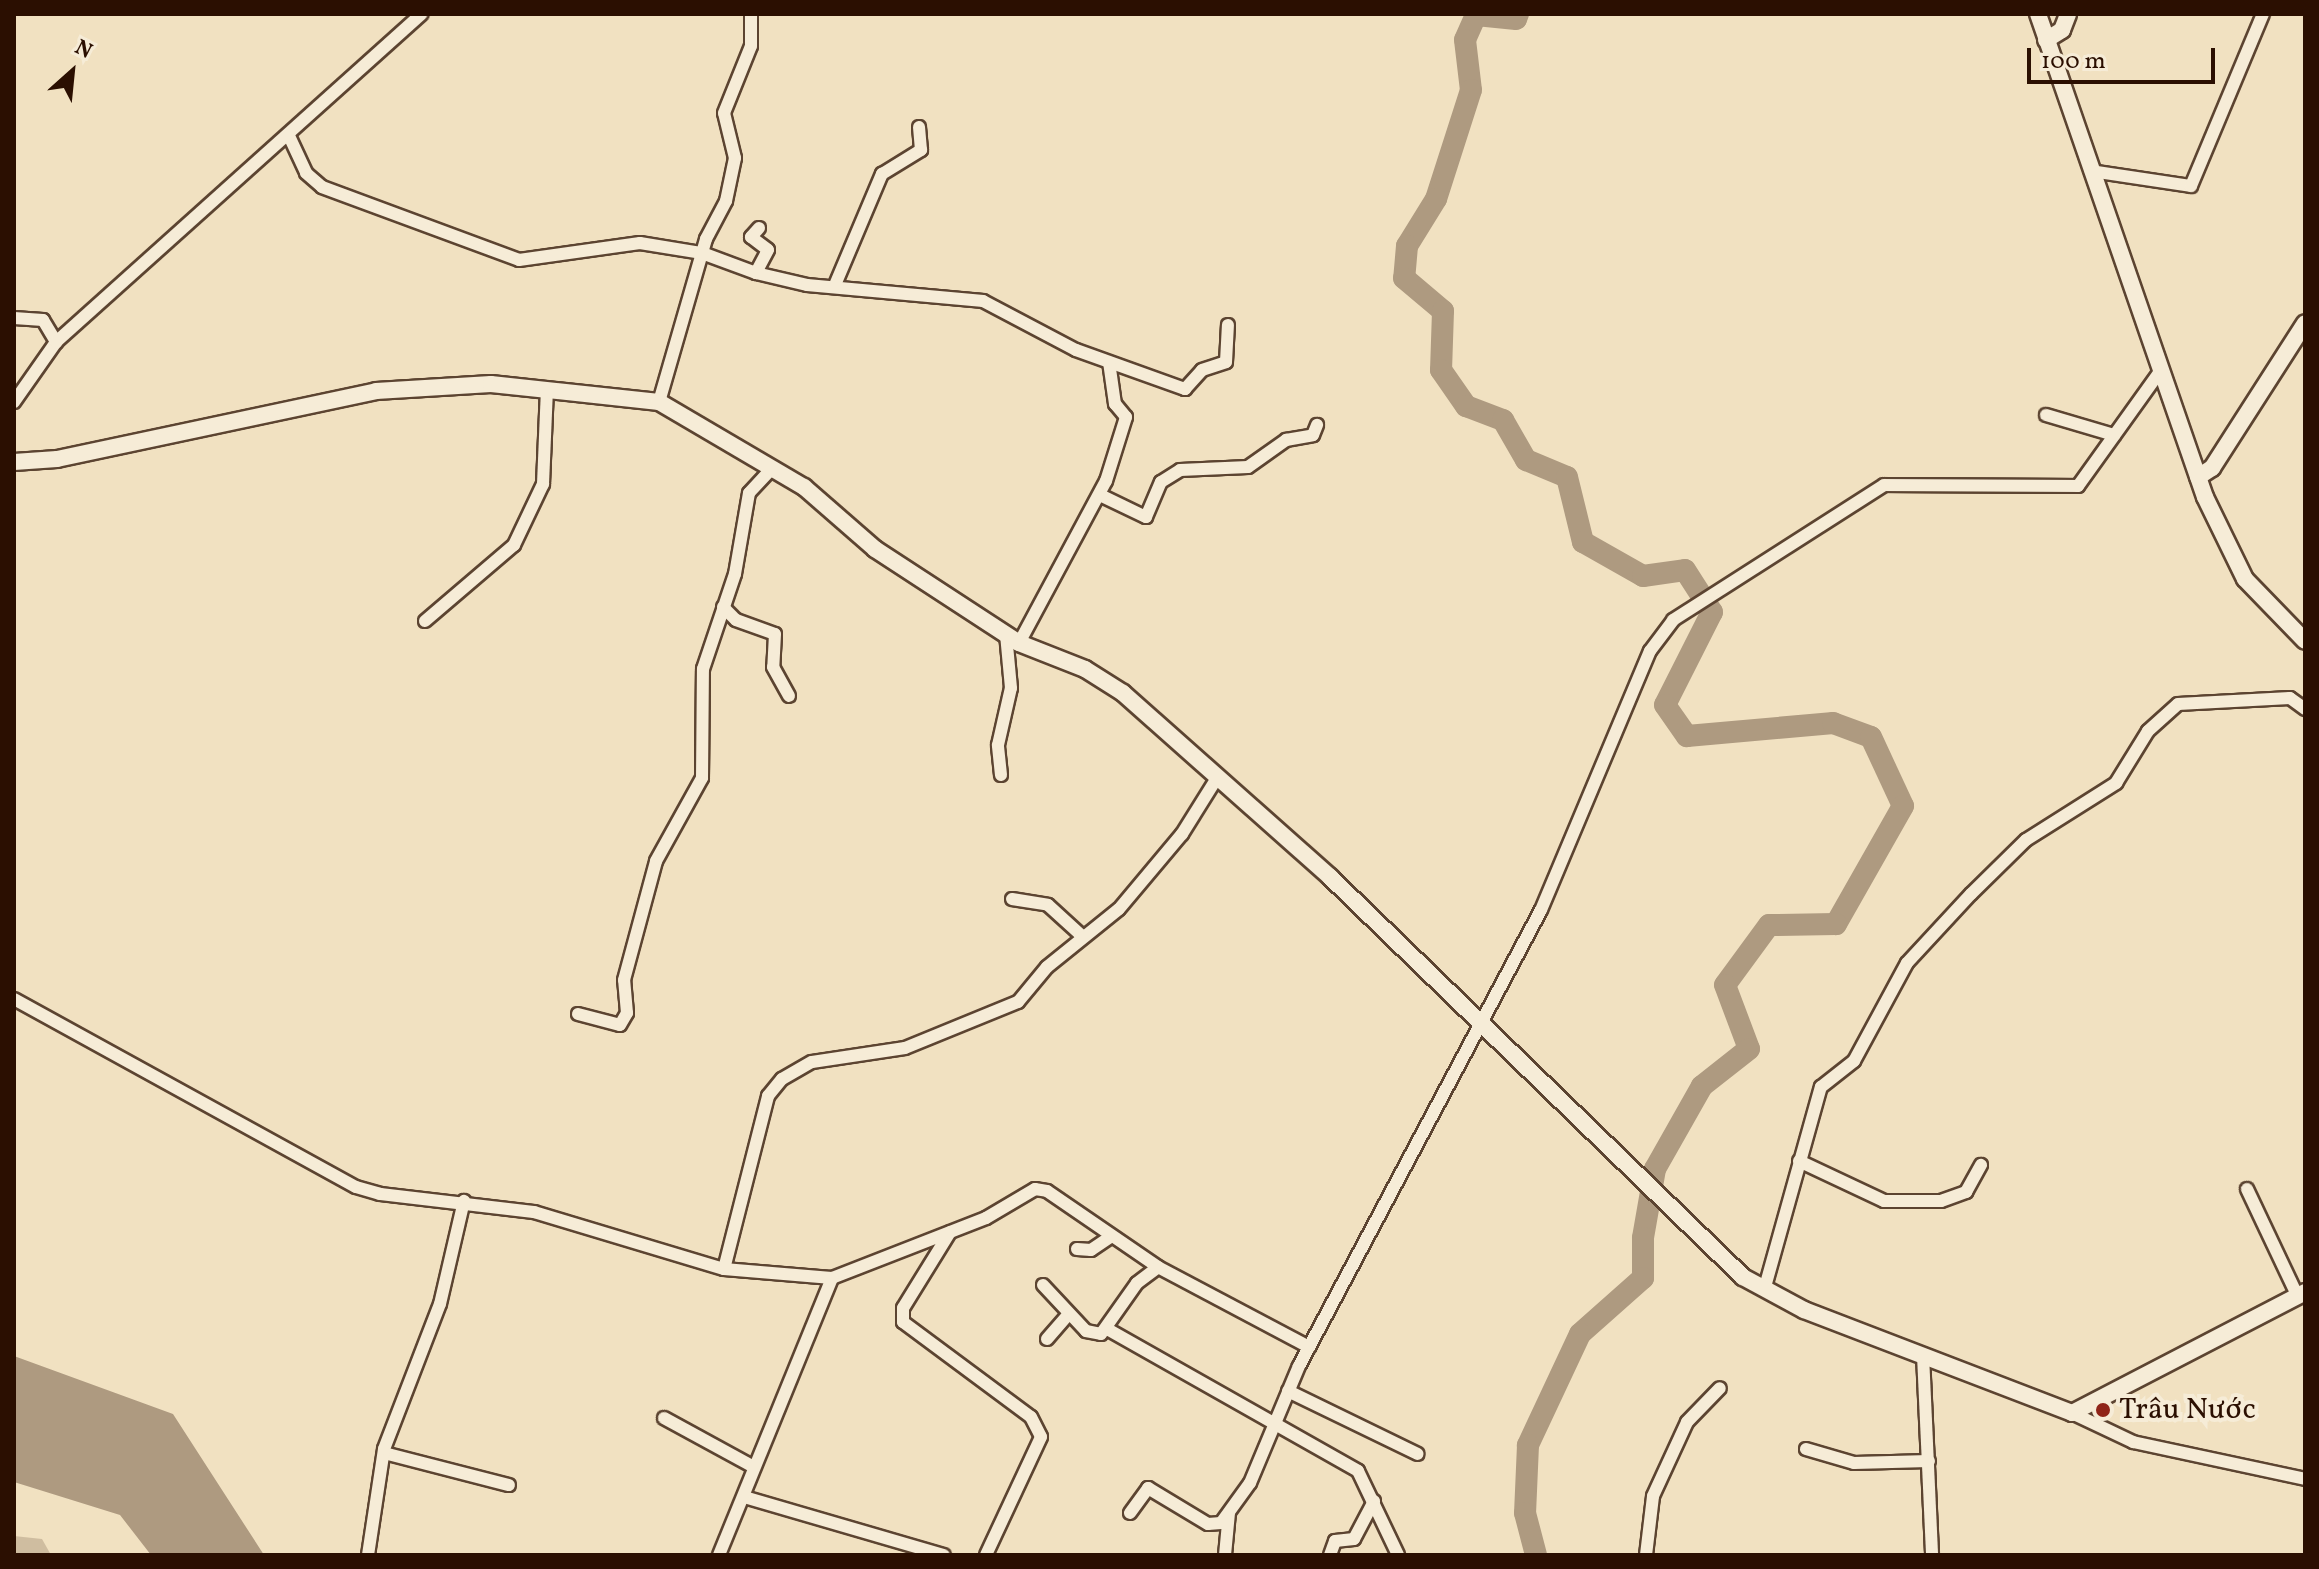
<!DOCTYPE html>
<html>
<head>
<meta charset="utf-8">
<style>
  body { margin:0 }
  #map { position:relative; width:2319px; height:1569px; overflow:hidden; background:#f1e1c1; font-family:Vollkorn,serif }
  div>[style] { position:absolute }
  .green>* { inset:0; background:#cfbda0 }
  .water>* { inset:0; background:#ae9a80 }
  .river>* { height:22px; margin:-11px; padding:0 11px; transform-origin:11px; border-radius:11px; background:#ae9a80 }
  .roads { filter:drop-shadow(2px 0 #5c4431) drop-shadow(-2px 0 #5c4431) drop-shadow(0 2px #5c4431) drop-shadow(0 -2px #5c4431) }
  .minor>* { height:12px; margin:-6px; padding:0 6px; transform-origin:6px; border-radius:6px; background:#f6ecd7 }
  .tertiary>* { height:16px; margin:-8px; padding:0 8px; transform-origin:8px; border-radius:8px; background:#f6ecd7 }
  .dots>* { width:22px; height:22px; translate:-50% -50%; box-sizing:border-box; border:4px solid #f6ecd7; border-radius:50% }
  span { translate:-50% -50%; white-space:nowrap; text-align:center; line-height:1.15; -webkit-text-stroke:8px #f6ecd7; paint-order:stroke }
  .poi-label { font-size:30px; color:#2b0f01 }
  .left { translate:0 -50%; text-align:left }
  .frame { position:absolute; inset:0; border:16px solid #2b0f01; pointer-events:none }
  .north { position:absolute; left:32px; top:32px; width:80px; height:80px; -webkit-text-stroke:6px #f6ecd7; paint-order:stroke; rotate:27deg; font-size:22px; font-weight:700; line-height:32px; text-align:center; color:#2b0f01 }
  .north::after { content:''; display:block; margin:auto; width:28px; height:36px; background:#2b0f01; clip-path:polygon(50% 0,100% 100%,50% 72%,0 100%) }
  .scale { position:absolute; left:2027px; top:48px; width:188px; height:36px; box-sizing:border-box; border:4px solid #2b0f01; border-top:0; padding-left:10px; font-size:24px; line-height:28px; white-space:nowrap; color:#2b0f01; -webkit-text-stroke:6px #f6ecd7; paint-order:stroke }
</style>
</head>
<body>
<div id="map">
  <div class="green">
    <i style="clip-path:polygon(14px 1536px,42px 1539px,51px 1555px,14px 1555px)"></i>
  </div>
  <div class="water">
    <i style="clip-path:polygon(14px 1356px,173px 1414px,264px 1555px,151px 1555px,120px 1515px,14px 1482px)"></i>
  </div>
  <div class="river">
    <i style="left:1518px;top:14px;width:5px;rotate:112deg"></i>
    <i style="left:1516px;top:19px;width:40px;rotate:-174.3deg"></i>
    <i style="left:1476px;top:15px;width:27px;rotate:114deg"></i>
    <i style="left:1465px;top:40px;width:50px;rotate:83.2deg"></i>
    <i style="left:1471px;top:90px;width:114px;rotate:107.8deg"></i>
    <i style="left:1436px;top:199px;width:55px;rotate:121.7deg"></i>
    <i style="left:1407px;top:246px;width:32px;rotate:95deg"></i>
    <i style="left:1404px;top:278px;width:51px;rotate:40.2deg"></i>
    <i style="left:1443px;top:311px;width:59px;rotate:91.9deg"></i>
    <i style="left:1441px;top:370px;width:44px;rotate:55.2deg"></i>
    <i style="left:1466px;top:406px;width:40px;rotate:21deg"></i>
    <i style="left:1503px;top:420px;width:46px;rotate:60.1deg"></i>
    <i style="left:1526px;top:460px;width:44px;rotate:22.5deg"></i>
    <i style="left:1567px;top:477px;width:67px;rotate:76.2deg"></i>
    <i style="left:1583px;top:542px;width:69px;rotate:29.5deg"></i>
    <i style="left:1643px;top:576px;width:42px;rotate:-8.1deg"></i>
    <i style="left:1685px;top:570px;width:50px;rotate:57.3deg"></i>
    <i style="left:1712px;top:612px;width:104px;rotate:116.8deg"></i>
    <i style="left:1665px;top:705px;width:38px;rotate:55deg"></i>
    <i style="left:1687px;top:736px;width:147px;rotate:-5.1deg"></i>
    <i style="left:1833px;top:723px;width:40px;rotate:20.2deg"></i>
    <i style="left:1871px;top:737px;width:76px;rotate:65.1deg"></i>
    <i style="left:1903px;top:806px;width:136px;rotate:119.6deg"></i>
    <i style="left:1836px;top:924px;width:67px;rotate:179.1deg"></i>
    <i style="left:1769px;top:925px;width:74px;rotate:126.3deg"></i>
    <i style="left:1725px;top:985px;width:68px;rotate:69.4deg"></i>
    <i style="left:1749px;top:1049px;width:60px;rotate:141.8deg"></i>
    <i style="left:1702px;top:1086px;width:95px;rotate:119.5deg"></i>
    <i style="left:1655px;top:1169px;width:70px;rotate:99.9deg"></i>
    <i style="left:1643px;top:1238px;width:40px;rotate:90deg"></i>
    <i style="left:1643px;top:1278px;width:84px;rotate:138.4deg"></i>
    <i style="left:1580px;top:1334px;width:123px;rotate:115.1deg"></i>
    <i style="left:1528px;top:1445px;width:68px;rotate:92.5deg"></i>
    <i style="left:1525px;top:1513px;width:43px;rotate:75.3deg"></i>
  </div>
  <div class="roads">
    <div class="minor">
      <i style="left:290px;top:138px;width:38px;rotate:65deg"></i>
      <i style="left:306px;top:173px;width:21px;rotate:41deg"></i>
      <i style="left:322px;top:187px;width:210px;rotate:20.3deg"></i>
      <i style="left:519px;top:260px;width:122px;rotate:-8deg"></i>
      <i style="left:640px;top:243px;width:63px;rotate:9.2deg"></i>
      <i style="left:702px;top:253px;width:58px;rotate:20.3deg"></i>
      <i style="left:2091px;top:171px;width:101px;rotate:8.5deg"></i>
      <i style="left:2191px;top:186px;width:186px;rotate:-67.3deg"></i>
      <i style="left:759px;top:228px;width:12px;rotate:132deg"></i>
      <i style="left:751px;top:237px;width:21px;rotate:37deg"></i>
      <i style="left:768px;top:250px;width:26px;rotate:118deg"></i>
      <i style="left:756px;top:273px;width:52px;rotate:13.2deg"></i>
      <i style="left:807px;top:285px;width:177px;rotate:5.2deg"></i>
      <i style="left:983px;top:301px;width:105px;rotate:27.8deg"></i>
      <i style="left:1076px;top:350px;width:116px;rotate:19.7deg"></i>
      <i style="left:1185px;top:389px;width:25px;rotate:-48deg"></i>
      <i style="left:1202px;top:370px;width:25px;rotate:-18deg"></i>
      <i style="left:1226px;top:362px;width:37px;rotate:-87deg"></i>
      <i style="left:835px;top:285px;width:121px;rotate:-67.1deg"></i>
      <i style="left:882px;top:174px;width:46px;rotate:-31.6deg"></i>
      <i style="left:921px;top:150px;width:23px;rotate:-95deg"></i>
      <i style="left:14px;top:318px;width:29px;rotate:4deg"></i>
      <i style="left:43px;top:320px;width:26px;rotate:59deg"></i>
      <i style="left:14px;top:402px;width:73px;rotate:-55deg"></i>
      <i style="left:56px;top:342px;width:491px;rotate:-41.9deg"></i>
      <i style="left:659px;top:402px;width:170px;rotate:-73.9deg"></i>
      <i style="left:706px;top:239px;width:43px;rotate:-62.2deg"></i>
      <i style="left:726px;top:201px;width:44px;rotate:-78.2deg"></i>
      <i style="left:735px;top:158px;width:46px;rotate:-103.7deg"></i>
      <i style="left:724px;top:113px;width:72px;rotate:-68.1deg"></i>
      <i style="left:751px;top:46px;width:32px;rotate:-90deg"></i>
      <i style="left:2046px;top:415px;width:71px;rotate:16.4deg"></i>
      <i style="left:1100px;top:495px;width:51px;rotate:25.6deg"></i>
      <i style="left:1146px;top:517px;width:38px;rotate:-67deg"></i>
      <i style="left:1161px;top:482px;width:22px;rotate:-32deg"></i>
      <i style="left:1180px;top:470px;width:68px;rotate:-2.5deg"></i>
      <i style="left:1248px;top:467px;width:47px;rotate:-35.4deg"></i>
      <i style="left:1286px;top:440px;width:27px;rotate:-10deg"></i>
      <i style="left:1313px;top:435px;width:11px;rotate:-68deg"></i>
      <i style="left:723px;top:607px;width:18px;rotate:45deg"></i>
      <i style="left:736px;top:620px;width:41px;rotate:19.7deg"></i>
      <i style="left:775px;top:634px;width:33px;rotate:93deg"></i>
      <i style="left:773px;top:667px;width:33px;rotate:61deg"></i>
      <i style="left:425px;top:621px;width:117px;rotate:-40.5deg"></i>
      <i style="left:514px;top:545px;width:68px;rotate:-64.6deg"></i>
      <i style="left:543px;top:484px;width:94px;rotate:-87.6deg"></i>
      <i style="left:1019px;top:643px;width:184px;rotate:-61.8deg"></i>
      <i style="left:1106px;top:481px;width:67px;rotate:-72.6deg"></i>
      <i style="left:1126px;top:417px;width:17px;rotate:-130deg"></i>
      <i style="left:1115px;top:404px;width:42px;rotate:-98.1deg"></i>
      <i style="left:1001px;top:775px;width:30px;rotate:-96deg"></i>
      <i style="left:998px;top:745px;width:58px;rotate:-77.2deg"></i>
      <i style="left:1011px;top:688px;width:54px;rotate:-95.3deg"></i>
      <i style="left:1012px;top:899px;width:36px;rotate:9deg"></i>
      <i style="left:1048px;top:905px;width:47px;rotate:42.4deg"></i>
      <i style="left:14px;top:999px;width:390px;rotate:28.8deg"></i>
      <i style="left:356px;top:1187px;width:25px;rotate:16deg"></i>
      <i style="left:380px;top:1194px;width:155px;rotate:6.7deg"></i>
      <i style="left:534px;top:1212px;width:198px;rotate:16.7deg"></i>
      <i style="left:724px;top:1269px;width:108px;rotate:4.8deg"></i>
      <i style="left:832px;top:1278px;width:165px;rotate:-21.3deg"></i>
      <i style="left:986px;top:1218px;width:57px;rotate:-30.6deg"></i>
      <i style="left:1035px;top:1189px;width:12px;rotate:9deg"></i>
      <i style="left:1047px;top:1191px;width:135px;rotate:34.4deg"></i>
      <i style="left:1158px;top:1267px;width:171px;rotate:27.9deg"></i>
      <i style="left:578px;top:1014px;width:43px;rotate:14.7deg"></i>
      <i style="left:620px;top:1025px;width:14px;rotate:-60deg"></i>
      <i style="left:627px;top:1013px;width:33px;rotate:-95deg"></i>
      <i style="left:624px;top:980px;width:123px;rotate:-74.9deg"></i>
      <i style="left:656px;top:861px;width:95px;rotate:-61deg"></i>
      <i style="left:702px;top:778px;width:109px;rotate:-89.5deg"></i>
      <i style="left:703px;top:669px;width:100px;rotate:-71.4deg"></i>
      <i style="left:735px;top:574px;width:82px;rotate:-80.2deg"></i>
      <i style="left:749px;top:493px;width:34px;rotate:-47deg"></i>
      <i style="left:1799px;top:1161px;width:94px;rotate:25.2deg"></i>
      <i style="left:1884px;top:1201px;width:57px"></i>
      <i style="left:1941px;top:1201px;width:27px;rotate:-20deg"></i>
      <i style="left:1966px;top:1192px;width:31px;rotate:-61deg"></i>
      <i style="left:2247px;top:1189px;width:117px;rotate:64.7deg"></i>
      <i style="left:950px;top:1232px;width:89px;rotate:121.7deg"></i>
      <i style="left:903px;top:1308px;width:14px;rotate:90deg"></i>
      <i style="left:903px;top:1322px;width:159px;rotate:36.6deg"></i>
      <i style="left:1031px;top:1417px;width:22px;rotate:63deg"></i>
      <i style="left:1041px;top:1437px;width:130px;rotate:115deg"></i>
      <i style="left:1077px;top:1249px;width:14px;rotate:4deg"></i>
      <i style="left:1091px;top:1250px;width:25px;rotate:-34deg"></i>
      <i style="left:724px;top:1269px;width:179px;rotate:-75.7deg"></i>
      <i style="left:768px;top:1096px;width:22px;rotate:-51deg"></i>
      <i style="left:782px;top:1079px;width:34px;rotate:-30deg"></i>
      <i style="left:812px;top:1062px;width:94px;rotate:-8.6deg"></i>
      <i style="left:905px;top:1048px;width:122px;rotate:-22.2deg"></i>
      <i style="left:1018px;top:1002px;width:45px;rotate:-50.4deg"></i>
      <i style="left:1047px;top:967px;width:92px;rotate:-38.9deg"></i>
      <i style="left:1119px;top:909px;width:98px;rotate:-50deg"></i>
      <i style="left:1182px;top:834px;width:66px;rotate:-58deg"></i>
      <i style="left:1043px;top:1285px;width:63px;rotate:46.9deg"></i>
      <i style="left:1086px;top:1331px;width:15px;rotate:11deg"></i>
      <i style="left:1101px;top:1334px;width:62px;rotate:-54.8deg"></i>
      <i style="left:1137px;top:1283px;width:26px;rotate:-37deg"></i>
      <i style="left:1765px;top:1287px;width:208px;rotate:-74.4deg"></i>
      <i style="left:1821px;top:1087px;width:42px;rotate:-38.2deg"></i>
      <i style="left:1854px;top:1061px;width:111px;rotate:-61.6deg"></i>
      <i style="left:1907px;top:963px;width:94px;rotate:-47.2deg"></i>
      <i style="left:1971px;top:894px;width:77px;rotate:-44.5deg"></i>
      <i style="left:2026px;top:840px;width:107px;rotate:-32.3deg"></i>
      <i style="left:2116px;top:783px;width:61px;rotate:-58.4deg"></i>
      <i style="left:2148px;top:731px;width:40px;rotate:-42deg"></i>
      <i style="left:2178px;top:704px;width:112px;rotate:-3.1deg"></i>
      <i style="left:2290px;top:698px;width:19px;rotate:36deg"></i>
      <i style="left:1109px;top:1330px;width:286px;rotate:29.5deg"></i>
      <i style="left:1358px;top:1471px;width:93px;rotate:64.5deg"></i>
      <i style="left:1047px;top:1339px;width:32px;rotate:-49deg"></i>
      <i style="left:1923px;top:1355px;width:200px;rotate:87.4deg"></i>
      <i style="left:1288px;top:1391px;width:144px;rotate:25.9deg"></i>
      <i style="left:2072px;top:1413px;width:68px;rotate:25.4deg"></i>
      <i style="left:2133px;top:1442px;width:176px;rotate:12.1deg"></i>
      <i style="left:664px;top:1418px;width:100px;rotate:28.6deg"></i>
      <i style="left:1806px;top:1449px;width:50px;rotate:16.3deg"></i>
      <i style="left:1854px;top:1463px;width:75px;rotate:-1.5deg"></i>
      <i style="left:384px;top:1453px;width:129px;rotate:14.4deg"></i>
      <i style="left:744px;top:1497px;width:208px;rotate:16.2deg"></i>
      <i style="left:1130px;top:1513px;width:31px;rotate:-54deg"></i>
      <i style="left:1148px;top:1488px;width:70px;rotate:31deg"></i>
      <i style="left:1208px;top:1524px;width:13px;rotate:-4deg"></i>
      <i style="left:1221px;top:1523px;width:49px;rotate:-54.1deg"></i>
      <i style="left:1250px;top:1483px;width:127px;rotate:-67.3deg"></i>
      <i style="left:1299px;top:1366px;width:516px;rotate:-62.05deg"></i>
      <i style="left:1541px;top:910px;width:281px;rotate:-67.2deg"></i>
      <i style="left:1650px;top:651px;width:39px;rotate:-53deg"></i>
      <i style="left:1673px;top:620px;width:250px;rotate:-32.6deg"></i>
      <i style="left:1884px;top:485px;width:194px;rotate:0.3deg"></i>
      <i style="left:2078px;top:486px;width:143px;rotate:-54.4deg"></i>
      <i style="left:368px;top:1555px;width:107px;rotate:-81.4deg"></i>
      <i style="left:384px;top:1449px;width:155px;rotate:-68.9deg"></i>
      <i style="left:440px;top:1304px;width:106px;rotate:-76.9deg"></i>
      <i style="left:719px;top:1555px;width:299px;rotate:-67.8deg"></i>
      <i style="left:1225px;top:1555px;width:42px;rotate:-84.6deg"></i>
      <i style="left:1330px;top:1555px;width:15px;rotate:-70deg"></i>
      <i style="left:1335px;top:1541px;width:19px;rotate:-6deg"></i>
      <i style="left:1354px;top:1539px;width:43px;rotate:-62.2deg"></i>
      <i style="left:1646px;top:1555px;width:59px;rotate:-83.2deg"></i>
      <i style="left:1653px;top:1496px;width:81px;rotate:-65.3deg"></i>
      <i style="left:1687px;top:1422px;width:47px;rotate:-45.9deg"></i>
    </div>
    <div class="tertiary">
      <i style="left:2038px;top:14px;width:511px;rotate:70.93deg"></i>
      <i style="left:2205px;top:497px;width:91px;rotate:64deg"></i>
      <i style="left:2245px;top:579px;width:86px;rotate:45.9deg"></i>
      <i style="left:2046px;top:40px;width:19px;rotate:-32deg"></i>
      <i style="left:2062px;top:30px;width:17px;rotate:-69deg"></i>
      <i style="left:14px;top:462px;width:43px;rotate:-4deg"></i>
      <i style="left:57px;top:459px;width:326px;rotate:-12deg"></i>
      <i style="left:376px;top:391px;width:115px;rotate:-3.5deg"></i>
      <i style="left:491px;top:384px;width:169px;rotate:6.1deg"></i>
      <i style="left:659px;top:402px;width:168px;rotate:30.4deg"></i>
      <i style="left:804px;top:487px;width:94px;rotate:41.1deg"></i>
      <i style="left:875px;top:549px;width:172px;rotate:33.1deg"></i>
      <i style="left:1019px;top:643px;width:71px;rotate:21.5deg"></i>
      <i style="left:1085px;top:669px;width:45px;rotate:32.3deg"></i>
      <i style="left:1123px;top:693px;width:277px;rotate:41.6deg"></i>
      <i style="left:1330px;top:877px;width:575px;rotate:44.08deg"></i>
      <i style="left:1743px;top:1277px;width:69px;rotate:28.4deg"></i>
      <i style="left:1804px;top:1310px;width:287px;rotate:21deg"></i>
      <i style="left:2072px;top:1413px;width:263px;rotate:-27.4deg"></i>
      <i style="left:2198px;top:477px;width:17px;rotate:-33deg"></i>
      <i style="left:2212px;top:468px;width:172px;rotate:-57.3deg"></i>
    </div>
  </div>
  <div class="dots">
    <i style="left:2103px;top:1410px;background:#8f2418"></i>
  </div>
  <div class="poi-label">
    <span class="left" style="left:2119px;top:1410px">Trâu Nước</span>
  </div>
  <div class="frame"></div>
  <div class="north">N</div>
  <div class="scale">100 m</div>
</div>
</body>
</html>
